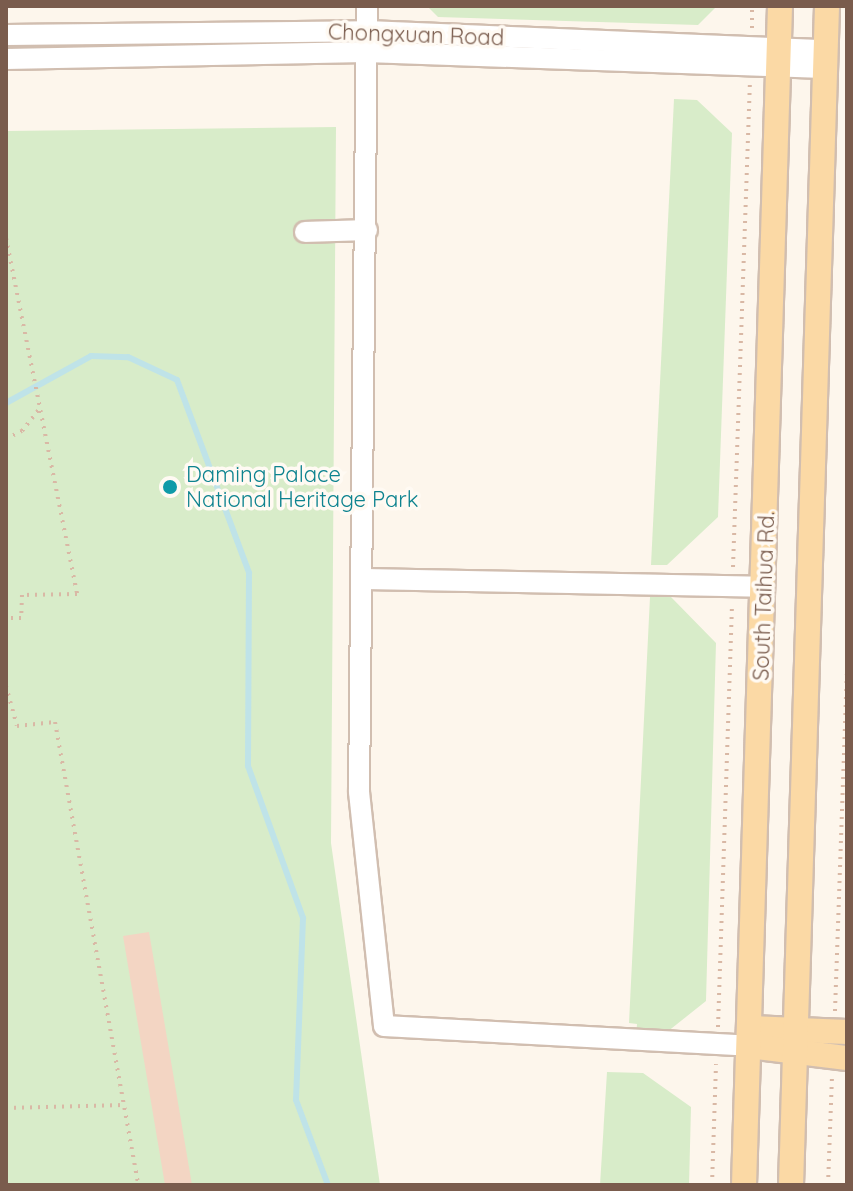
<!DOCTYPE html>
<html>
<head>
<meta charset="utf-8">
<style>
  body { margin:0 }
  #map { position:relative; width:853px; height:1191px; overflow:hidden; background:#fdf6ec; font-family:Quicksand,sans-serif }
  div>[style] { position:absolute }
  .green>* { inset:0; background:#d8ecc9 }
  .stream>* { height:6px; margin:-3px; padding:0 3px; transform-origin:3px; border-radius:3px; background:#bfe3e8 }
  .building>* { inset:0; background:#f3d5c3 }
  .path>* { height:4px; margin-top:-2px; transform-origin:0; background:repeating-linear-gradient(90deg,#d9b8a5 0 2px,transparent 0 8px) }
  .roads { filter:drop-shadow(2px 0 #d1beb0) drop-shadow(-2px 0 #d1beb0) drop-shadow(0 2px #d1beb0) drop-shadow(0 -2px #d1beb0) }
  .minor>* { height:20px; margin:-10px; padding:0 10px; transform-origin:10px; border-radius:10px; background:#fff }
  .major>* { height:24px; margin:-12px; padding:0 12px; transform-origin:12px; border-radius:12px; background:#fbd9a5 }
  .dots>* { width:22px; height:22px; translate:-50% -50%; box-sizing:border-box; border:4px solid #fffaf3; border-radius:50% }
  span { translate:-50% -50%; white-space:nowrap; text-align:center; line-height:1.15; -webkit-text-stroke:7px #fffaf3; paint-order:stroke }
  .street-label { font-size:22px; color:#7a5c4d }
  .culture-label { font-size:22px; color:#0d838f }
  .left { translate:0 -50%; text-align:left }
  .frame { position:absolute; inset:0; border:8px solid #7a5c4d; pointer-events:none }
</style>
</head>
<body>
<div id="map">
  <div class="green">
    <i style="clip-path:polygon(427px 6px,717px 6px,698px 25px,438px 17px)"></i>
    <i style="clip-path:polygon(674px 99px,697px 100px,732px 133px,718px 517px,667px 565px,651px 565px)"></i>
    <i style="clip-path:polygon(336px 127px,331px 843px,380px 1185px,6px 1185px,6px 131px)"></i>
    <i style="clip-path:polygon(650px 597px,671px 597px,716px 643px,706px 1001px,662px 1036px,636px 1036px,637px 1024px,629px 1023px)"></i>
    <i style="clip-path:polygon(607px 1072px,643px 1073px,691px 1107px,689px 1185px,600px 1185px)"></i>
  </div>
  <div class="stream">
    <i style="left:6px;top:403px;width:97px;rotate:-28.9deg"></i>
    <i style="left:91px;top:356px;width:37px;rotate:2deg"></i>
    <i style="left:128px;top:357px;width:54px;rotate:25.1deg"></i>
    <i style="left:177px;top:380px;width:206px;rotate:69.5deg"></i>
    <i style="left:249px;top:573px;width:193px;rotate:90.3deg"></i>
    <i style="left:248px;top:766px;width:162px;rotate:70.1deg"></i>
    <i style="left:303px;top:918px;width:182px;rotate:92.2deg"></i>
    <i style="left:296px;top:1100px;width:91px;rotate:69.4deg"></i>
  </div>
  <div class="building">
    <i style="clip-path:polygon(149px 932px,192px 1185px,165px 1185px,123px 936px)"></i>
  </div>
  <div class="path">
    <i style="left:752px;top:28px;width:22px;rotate:-90deg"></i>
    <i style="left:6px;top:238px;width:363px;rotate:78.7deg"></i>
    <i style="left:77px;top:594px;width:55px;rotate:179deg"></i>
    <i style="left:22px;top:595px;width:23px;rotate:92deg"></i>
    <i style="left:21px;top:618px;width:15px;rotate:180deg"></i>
    <i style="left:6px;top:439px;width:18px;rotate:-27deg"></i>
    <i style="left:22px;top:431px;width:29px;rotate:-52deg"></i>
    <i style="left:733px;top:567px;width:483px;rotate:-88deg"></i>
    <i style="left:6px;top:686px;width:41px;rotate:74.6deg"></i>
    <i style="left:17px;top:726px;width:38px;rotate:-6deg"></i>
    <i style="left:55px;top:722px;width:470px;rotate:79.8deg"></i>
    <i style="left:835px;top:1011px;width:337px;rotate:-88deg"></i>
    <i style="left:718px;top:1027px;width:423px;rotate:-88.1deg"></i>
    <i style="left:6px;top:1108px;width:118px;rotate:-1.5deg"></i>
    <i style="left:712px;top:1185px;width:121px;rotate:-88.1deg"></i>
    <i style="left:828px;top:1185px;width:110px;rotate:-87.9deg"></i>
  </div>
  <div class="roads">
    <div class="minor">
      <i style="left:367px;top:6px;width:786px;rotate:90.58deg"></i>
      <i style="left:359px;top:792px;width:235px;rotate:83.9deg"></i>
      <i style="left:384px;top:1026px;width:366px;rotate:3.1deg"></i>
      <i style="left:6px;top:35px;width:361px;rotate:-0.6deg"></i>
      <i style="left:367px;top:31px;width:458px;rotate:2.4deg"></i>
      <i style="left:6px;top:59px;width:360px;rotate:-1.1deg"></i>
      <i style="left:366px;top:52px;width:458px;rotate:2deg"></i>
      <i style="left:305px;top:232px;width:62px;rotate:-1.8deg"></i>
      <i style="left:362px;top:579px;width:402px;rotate:1.1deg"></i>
    </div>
    <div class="major">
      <i style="left:750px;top:1028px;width:97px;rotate:2.4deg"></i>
      <i style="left:749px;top:1046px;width:99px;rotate:7deg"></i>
      <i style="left:744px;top:1185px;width:1180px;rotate:-88.25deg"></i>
      <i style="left:791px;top:1185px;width:1180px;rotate:-88.25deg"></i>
    </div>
  </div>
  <div class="dots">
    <i style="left:170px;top:487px;background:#0f9aa8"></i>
  </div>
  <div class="street-label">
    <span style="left:416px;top:35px;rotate:2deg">Chongxuan Road</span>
    <span style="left:764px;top:596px;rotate:-88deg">South Taihua Rd.</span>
  </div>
  <div class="culture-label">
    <span class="left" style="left:186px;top:487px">Daming Palace<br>National Heritage Park</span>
  </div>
  <div class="frame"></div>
</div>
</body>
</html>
